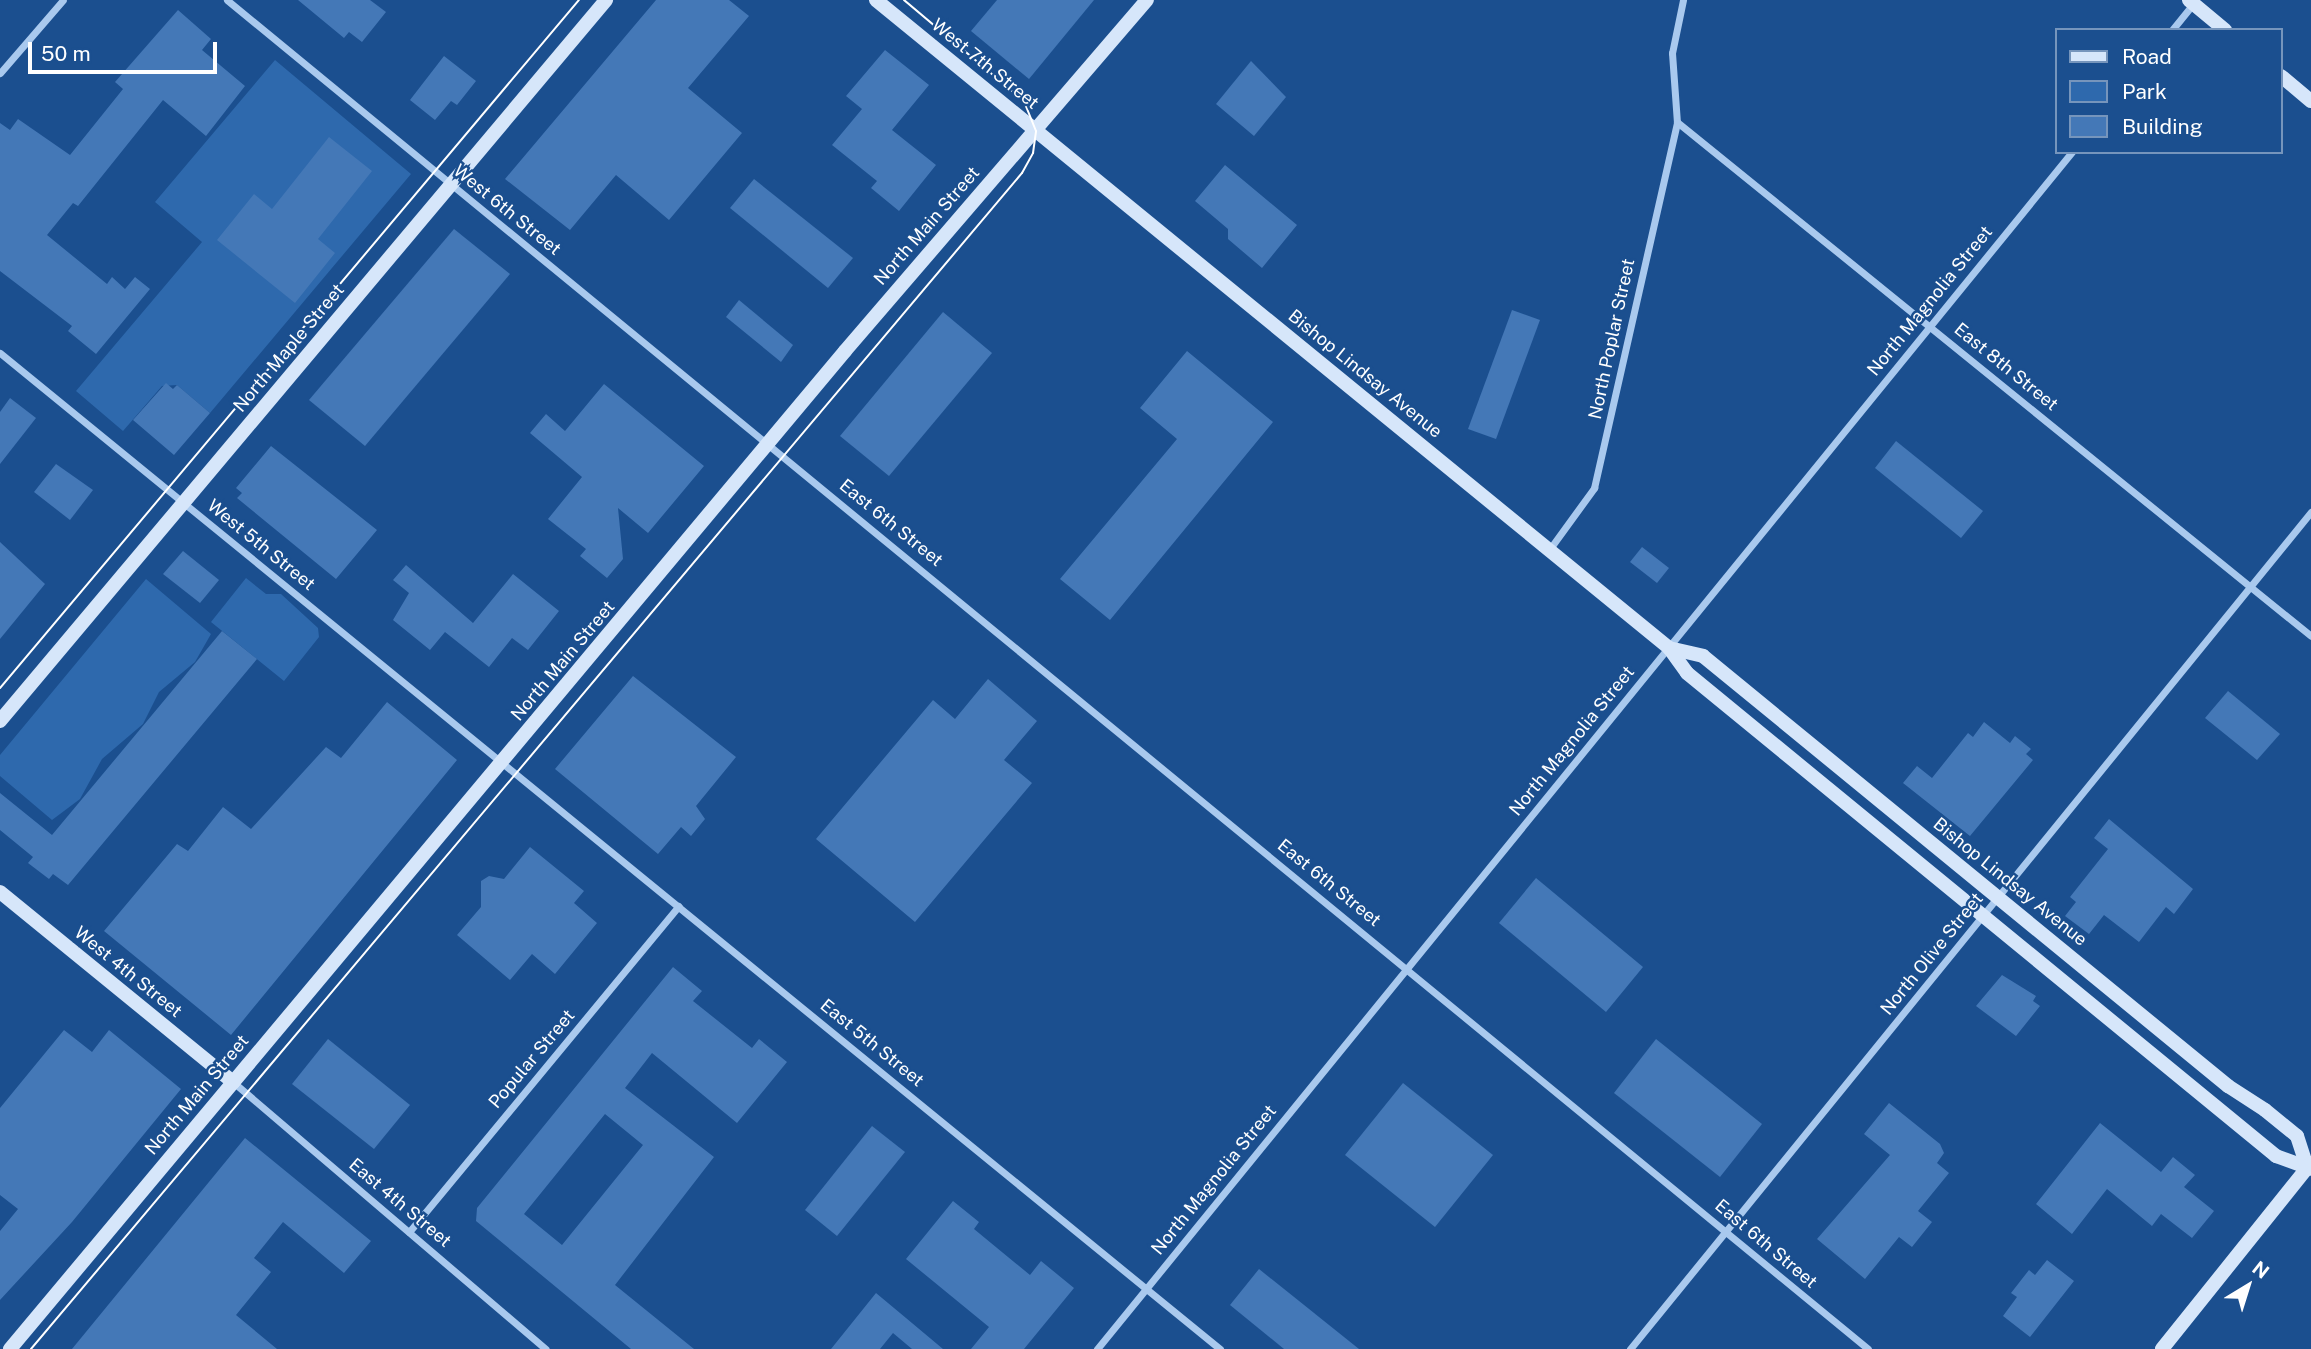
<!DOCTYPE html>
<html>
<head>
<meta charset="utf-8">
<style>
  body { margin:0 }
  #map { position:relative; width:2311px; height:1349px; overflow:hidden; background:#1b4f8f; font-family:"Public Sans",sans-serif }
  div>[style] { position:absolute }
  .green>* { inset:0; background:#2e69ad }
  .building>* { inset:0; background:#4478b7 }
  .street>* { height:7px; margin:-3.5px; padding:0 3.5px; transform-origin:3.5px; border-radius:3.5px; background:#a9c9ee }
  .secondary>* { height:14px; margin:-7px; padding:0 7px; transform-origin:7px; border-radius:7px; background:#d6e6fa }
  .tram>* { height:2px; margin:-1px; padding:0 1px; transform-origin:1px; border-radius:1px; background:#fff }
  span { translate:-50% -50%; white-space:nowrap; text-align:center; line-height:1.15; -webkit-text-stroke:5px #1b4f8f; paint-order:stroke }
  .street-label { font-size:18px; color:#fff }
  .legend { position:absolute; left:2055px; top:28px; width:228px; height:126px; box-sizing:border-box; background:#1b4f8f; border:2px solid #7695bc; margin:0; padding:9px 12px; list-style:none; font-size:21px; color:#fff }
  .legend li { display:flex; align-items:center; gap:14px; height:35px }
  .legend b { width:35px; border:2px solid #7695bc }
  .north { position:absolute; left:2213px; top:1251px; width:70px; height:70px; -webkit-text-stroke:5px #1b4f8f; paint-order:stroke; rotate:38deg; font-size:19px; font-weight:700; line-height:28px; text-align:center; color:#fff }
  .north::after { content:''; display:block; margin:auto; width:24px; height:32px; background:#fff; clip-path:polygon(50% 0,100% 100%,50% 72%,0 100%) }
  .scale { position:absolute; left:28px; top:42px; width:189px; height:32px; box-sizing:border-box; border:4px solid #fff; border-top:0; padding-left:9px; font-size:21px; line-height:24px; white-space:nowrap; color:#fff; -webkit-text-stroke:5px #1b4f8f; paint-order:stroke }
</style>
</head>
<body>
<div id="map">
  <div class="green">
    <i style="clip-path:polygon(275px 60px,411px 174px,210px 413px,177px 385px,162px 386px,123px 431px,76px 391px,202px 242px,155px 202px)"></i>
    <i style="clip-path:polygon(246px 578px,266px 594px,281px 594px,318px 628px,319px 637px,284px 681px,211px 622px)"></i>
    <i style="clip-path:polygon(146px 579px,211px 634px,195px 662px,159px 692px,143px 724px,102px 759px,80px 799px,52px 820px,0 776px,0 755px)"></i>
  </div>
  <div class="building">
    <i style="clip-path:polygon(298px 0,370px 0,386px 12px,362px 42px,349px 32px,344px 38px)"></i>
    <i style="clip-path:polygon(656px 0,729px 0,749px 16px,688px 88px,742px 133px,669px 220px,616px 175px,570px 230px,505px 179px)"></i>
    <i style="clip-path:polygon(997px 0,1094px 0,1029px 79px,971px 31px)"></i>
    <i style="clip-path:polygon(178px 10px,211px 39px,202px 50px,245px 86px,206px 136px,163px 100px,78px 206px,73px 203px,47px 235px,107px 284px,112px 277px,125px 289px,135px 277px,150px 289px,96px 354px,68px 331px,72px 326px,0 271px,0 123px,10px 130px,18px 119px,70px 155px,123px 89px,115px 82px)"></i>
    <i style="clip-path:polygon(885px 50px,929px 85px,892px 130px,936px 165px,899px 211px,871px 188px,877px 181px,832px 145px,862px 109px,846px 96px)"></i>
    <i style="clip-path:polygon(444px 56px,476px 81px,457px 105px,451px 101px,435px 120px,410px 100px)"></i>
    <i style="clip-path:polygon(1251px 61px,1286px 97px,1254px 136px,1216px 104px)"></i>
    <i style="clip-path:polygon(329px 137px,372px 171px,318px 239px,335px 253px,295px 303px,217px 240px,254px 194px,272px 209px)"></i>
    <i style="clip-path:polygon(1225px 165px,1297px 225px,1262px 268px,1228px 239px,1228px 229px,1195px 201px)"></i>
    <i style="clip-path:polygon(754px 179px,853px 258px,828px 288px,730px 208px)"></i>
    <i style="clip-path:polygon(454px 229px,510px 274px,365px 446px,309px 400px)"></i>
    <i style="clip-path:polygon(739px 300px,793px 345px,781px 362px,726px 317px)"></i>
    <i style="clip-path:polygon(1512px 310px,1540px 320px,1496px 439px,1468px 429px)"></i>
    <i style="clip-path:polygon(943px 312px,992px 353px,889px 476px,840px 436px)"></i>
    <i style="clip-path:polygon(1187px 351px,1273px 422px,1110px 620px,1060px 579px,1177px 439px,1140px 408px)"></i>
    <i style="clip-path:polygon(166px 383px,173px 389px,177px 385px,210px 413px,174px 455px,133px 420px)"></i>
    <i style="clip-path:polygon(604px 384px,704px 466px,648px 533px,618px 508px,623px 559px,607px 578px,580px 556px,586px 549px,548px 519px,582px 477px,530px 433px,546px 414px,565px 431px)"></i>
    <i style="clip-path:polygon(10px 398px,36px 418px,0 464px,0 412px)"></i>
    <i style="clip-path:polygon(1896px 441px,1983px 511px,1961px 538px,1875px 468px)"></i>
    <i style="clip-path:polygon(271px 446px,377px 530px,336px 579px,237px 498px,242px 493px,236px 488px)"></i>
    <i style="clip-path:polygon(56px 464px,93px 490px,70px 520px,34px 492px)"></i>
    <i style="clip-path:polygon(0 542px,45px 584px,0 639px)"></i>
    <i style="clip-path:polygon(1642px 547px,1669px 568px,1657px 583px,1630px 562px)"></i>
    <i style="clip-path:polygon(183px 551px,219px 580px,200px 603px,163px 574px)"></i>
    <i style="clip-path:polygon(406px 565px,473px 623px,513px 574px,559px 611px,528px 650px,512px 638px,489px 667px,445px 632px,430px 650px,393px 620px,409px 593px,393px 580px)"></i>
    <i style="clip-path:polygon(222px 631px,257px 659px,68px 885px,53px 874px,49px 879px,28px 863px,33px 857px,0 830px,0 793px,52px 835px)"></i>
    <i style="clip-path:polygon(633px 676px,736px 757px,696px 806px,705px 819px,691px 836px,681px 827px,658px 854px,555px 769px)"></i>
    <i style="clip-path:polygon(988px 679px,1037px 721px,1004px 760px,1032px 783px,915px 922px,816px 839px,933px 700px,955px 719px)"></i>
    <i style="clip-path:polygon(2228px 691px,2280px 734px,2257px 760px,2205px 718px)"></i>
    <i style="clip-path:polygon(387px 702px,457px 760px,231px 1035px,104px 931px,177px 844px,188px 851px,223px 807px,251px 829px,326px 747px,341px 758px)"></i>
    <i style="clip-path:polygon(1984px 722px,2010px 743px,2015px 736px,2031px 749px,2026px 754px,2033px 760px,1970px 836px,1903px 783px,1917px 766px,1932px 778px,1968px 733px,1973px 737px)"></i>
    <i style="clip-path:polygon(2109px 819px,2193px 889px,2174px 914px,2166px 907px,2139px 942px,2104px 915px,2089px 934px,2065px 916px,2076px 902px,2070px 897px,2108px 849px,2094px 838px)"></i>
    <i style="clip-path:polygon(530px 847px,584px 891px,574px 903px,597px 923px,555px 974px,532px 954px,510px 980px,457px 935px,481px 907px,481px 881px,489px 876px,504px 879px)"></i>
    <i style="clip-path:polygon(1536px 878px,1643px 967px,1606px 1012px,1499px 923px)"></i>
    <i style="clip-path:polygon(evenodd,673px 967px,702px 991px,693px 1001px,752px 1048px,759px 1039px,787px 1062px,737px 1123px,652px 1053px,625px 1088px,714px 1157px,615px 1285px,694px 1349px,631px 1349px,476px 1221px,477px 1208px,673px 967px,605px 1114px,643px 1145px,562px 1245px,524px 1214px,605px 1114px)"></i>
    <i style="clip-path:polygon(2002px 975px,2036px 996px,2033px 1001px,2040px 1006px,2016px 1036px,1976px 1006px)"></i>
    <i style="clip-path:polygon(64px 1030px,92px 1052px,109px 1030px,181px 1089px,72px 1222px,0 1300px,0 1231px,18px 1209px,0 1195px,0 1108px)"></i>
    <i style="clip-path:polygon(328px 1039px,410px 1105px,374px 1149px,292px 1084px)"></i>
    <i style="clip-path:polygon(1656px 1039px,1762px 1124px,1720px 1177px,1614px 1093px)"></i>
    <i style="clip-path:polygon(1403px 1083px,1493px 1155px,1435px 1227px,1345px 1155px)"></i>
    <i style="clip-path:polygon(1889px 1103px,1940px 1144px,1944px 1153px,1937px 1163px,1949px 1173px,1918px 1211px,1932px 1222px,1912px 1247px,1899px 1237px,1865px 1279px,1817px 1239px,1890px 1155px,1864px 1134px)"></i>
    <i style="clip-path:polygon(2100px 1123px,2161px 1172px,2173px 1157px,2195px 1175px,2184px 1187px,2214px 1211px,2192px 1238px,2161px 1214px,2152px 1226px,2107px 1189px,2072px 1234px,2036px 1204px)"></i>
    <i style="clip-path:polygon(872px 1126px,905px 1152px,837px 1236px,805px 1210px)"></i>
    <i style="clip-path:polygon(245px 1138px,371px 1241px,344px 1273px,283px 1222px,254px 1258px,271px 1272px,236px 1315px,277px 1349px,72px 1349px)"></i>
    <i style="clip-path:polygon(953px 1201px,979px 1222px,974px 1229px,1030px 1275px,1041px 1261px,1074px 1288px,1024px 1349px,971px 1349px,989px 1327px,906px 1259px)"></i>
    <i style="clip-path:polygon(2047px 1260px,2074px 1281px,2030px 1337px,2003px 1316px,2017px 1297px,2011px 1293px,2029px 1270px,2035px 1275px)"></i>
    <i style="clip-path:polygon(1259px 1269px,1359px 1349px,1284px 1349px,1230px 1305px)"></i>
    <i style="clip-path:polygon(876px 1293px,906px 1318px,943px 1349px,912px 1349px,893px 1333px,880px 1349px,831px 1349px)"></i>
  </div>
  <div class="street">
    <i style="left:227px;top:0;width:2124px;rotate:39.42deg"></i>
    <i style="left:1683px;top:0;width:54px;rotate:101.7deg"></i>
    <i style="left:1672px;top:53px;width:69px;rotate:85.9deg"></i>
    <i style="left:1677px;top:122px;width:816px;rotate:39.03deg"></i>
    <i style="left:2172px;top:30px;width:35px;rotate:-51deg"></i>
    <i style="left:0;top:73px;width:96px;rotate:-49.2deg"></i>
    <i style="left:0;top:353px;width:1575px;rotate:39.23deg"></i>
    <i style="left:1549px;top:550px;width:77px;rotate:-54deg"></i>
    <i style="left:1594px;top:488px;width:375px;rotate:-77.2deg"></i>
    <i style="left:233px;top:1082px;width:411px;rotate:40.5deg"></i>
    <i style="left:409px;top:1232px;width:423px;rotate:-50.4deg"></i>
    <i style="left:1097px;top:1349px;width:1544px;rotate:-50.84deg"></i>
    <i style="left:1630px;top:1349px;width:1079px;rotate:-50.87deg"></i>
  </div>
  <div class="secondary">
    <i style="left:876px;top:0;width:1024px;rotate:39.25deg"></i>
    <i style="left:1669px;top:648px;width:31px;rotate:54deg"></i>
    <i style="left:1687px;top:673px;width:762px;rotate:39.35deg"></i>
    <i style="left:2276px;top:1156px;width:37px;rotate:20deg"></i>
    <i style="left:2189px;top:0;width:47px;rotate:39.8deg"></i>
    <i style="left:2281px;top:76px;width:39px;rotate:40deg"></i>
    <i style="left:1669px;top:648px;width:35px;rotate:13deg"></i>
    <i style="left:1703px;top:656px;width:679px;rotate:39.32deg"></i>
    <i style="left:2228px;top:1086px;width:44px;rotate:33deg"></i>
    <i style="left:2265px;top:1110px;width:41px;rotate:39.1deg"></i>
    <i style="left:2297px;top:1136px;width:32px;rotate:72deg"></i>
    <i style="left:0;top:721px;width:942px;rotate:-49.95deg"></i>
    <i style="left:0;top:892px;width:301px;rotate:39.2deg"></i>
    <i style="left:10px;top:1349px;width:1301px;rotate:-50.08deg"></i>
    <i style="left:845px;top:351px;width:463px;rotate:-49.3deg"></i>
    <i style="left:2162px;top:1349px;width:238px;rotate:-51.3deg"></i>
  </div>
  <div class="tram">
    <i style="left:0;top:688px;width:899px;rotate:-49.92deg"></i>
    <i style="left:31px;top:1349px;width:1538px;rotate:-49.88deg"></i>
    <i style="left:1022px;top:173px;width:23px;rotate:-61deg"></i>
    <i style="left:1033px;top:153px;width:22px;rotate:-82deg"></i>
    <i style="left:1036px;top:131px;width:32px;rotate:-112deg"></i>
    <i style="left:1024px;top:101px;width:157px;rotate:-139.9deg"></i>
  </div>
  <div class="street-label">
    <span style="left:985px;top:64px;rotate:39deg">West 7th Street</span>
    <span style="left:507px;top:210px;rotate:39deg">West 6th Street</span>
    <span style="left:927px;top:226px;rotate:-49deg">North Main Street</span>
    <span style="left:1930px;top:301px;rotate:-51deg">North Magnolia Street</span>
    <span style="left:1612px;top:339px;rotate:-78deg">North Poplar Street</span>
    <span style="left:289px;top:348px;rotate:-50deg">North Maple Street</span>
    <span style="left:2006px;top:367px;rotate:39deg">East 8th Street</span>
    <span style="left:1365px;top:374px;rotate:39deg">Bishop Lindsay Avenue</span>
    <span style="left:891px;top:523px;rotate:39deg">East 6th Street</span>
    <span style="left:261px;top:545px;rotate:39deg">West 5th Street</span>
    <span style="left:563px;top:661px;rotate:-50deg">North Main Street</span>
    <span style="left:1572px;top:741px;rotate:-51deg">North Magnolia Street</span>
    <span style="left:2010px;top:882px;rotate:39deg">Bishop Lindsay Avenue</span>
    <span style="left:1329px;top:883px;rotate:39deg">East 6th Street</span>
    <span style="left:1932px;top:954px;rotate:-51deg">North Olive Street</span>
    <span style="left:128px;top:972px;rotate:39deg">West 4th Street</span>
    <span style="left:872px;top:1043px;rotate:39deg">East 5th Street</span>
    <span style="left:532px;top:1059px;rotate:-50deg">Popular Street</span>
    <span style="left:197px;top:1095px;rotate:-50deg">North Main Street</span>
    <span style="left:1214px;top:1180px;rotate:-51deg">North Magnolia Street</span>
    <span style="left:400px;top:1203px;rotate:40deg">East 4th Street</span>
    <span style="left:1766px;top:1244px;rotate:40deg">East 6th Street</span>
  </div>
  <ul class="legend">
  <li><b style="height:9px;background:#d6e6fa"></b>Road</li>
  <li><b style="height:19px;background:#2e69ad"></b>Park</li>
  <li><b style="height:19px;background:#4478b7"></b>Building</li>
  </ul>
  <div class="north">N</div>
  <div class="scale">50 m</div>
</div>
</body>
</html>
